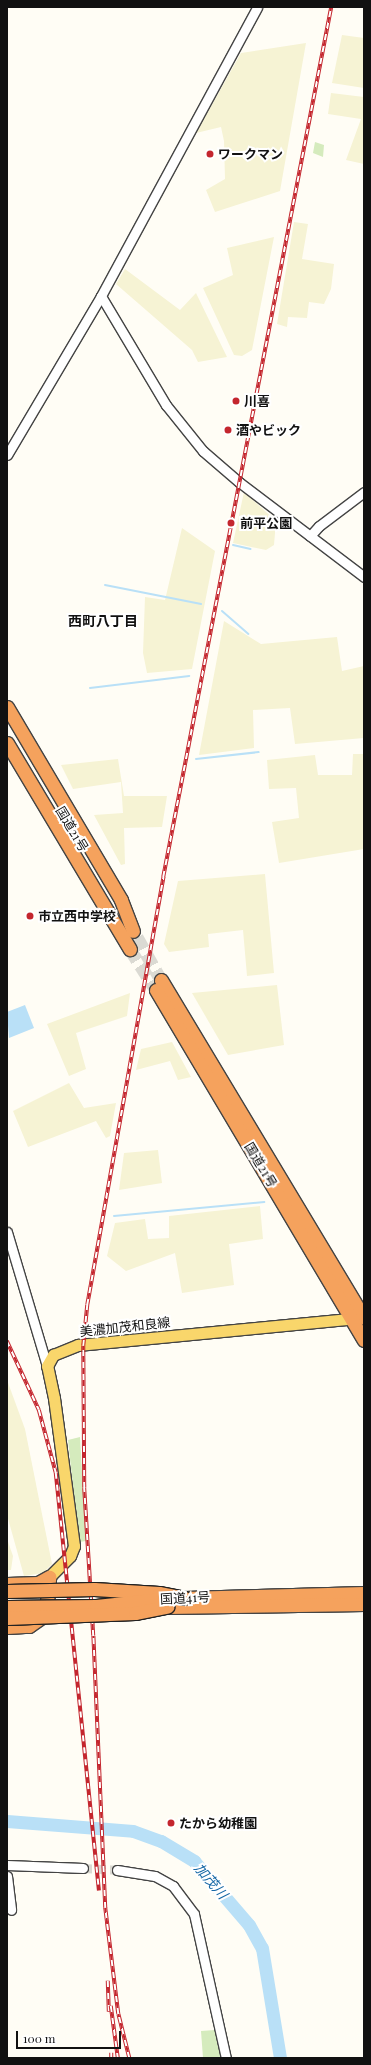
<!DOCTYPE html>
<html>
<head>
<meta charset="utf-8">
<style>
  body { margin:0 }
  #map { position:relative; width:371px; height:2065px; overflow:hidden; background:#fffdf5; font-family:"Playfair Display","Noto Sans JP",serif }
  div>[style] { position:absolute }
  .farmland>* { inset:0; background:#f6f3d4 }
  .green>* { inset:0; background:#d5ebbd }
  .water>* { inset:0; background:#b9e0f7 }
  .stream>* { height:2px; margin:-1px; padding:0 1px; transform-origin:1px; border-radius:1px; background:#b9e0f7 }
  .river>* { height:13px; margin:-6.5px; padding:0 6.5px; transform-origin:6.5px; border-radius:6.5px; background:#b9e0f7 }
  .minor-tunnel>* { height:9px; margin-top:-4.5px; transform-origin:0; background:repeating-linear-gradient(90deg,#dbdad3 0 9px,transparent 0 13.5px) }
  .highway-tunnel>* { height:13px; margin-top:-6.5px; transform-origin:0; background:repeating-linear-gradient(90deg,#dbdad3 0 13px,transparent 0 19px) }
  .roads { filter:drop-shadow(1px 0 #444) drop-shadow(-1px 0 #444) drop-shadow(0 1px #444) drop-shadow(0 -1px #444) }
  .minor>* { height:9px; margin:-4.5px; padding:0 4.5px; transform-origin:4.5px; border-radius:4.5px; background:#fff }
  .major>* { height:11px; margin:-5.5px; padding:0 5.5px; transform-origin:5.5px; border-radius:5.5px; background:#f9d66b }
  .highway>* { height:13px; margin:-6.5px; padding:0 6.5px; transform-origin:6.5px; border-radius:6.5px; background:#f5a25d }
  .rail>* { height:3.5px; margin-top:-1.75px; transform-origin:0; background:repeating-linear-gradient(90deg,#fff 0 6px,#c4262e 0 12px); box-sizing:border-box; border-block:1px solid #c4262e }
  .bridges { filter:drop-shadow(1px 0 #222) drop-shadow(-1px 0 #222) drop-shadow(0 1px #222) drop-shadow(0 -1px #222) }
  .highway-bridge>* { height:13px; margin:-6.5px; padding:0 6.5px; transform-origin:6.5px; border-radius:6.5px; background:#f5a25d }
  .dots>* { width:11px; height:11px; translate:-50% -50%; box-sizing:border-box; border:2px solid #fff; border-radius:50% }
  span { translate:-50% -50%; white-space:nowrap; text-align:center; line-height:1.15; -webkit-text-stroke:4px #fff; paint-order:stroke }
  .poi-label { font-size:13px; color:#111; font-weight:700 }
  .left { translate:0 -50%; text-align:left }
  .street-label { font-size:13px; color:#111 }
  .neighbourhood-label { font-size:14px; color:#111; font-weight:700 }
  .water-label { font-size:14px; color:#1768a6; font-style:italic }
  .frame { position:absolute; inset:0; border:8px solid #111; pointer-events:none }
  .scale { position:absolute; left:16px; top:2031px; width:105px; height:18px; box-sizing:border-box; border:2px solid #111; border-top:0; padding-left:5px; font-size:12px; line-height:14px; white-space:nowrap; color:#111; -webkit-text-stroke:3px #fff; paint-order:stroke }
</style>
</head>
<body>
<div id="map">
  <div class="farmland">
    <i style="clip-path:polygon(342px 35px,364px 38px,364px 88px,332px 83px)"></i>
    <i style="clip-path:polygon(306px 43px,280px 191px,215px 212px,206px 190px,225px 179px,224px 141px,221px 127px,196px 133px,241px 53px)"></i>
    <i style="clip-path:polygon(331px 93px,364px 97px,364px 164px,346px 160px,361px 119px,328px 114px)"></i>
    <i style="clip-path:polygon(294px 222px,308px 224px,302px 259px,334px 264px,331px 289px,324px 304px,309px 302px,307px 318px,288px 317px,287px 327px,277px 324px)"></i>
    <i style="clip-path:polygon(274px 237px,252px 350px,242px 356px,234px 355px,203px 288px,233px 275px,227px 248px)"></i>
    <i style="clip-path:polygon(125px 269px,180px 310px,196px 293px,227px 357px,198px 362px,192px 350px,116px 284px)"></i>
    <i style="clip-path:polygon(244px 492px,276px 521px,274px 545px,266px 550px,233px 543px)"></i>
    <i style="clip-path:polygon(182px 528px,215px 551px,192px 669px,147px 673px,143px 653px,145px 597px,165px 600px)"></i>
    <i style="clip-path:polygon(224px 621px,261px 644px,337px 637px,342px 671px,364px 666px,364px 738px,295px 744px,290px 708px,253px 710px,254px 748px,199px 755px)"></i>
    <i style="clip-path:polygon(353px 754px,364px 754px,364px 849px,279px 863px,272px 822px,299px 818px,296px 788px,269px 789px,267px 760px,315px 755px,318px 775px,352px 775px)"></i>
    <i style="clip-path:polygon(118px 759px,124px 796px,167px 796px,162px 827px,124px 828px,125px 864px,121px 865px,94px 815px,123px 813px,121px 782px,73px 789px,61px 765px)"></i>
    <i style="clip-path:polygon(265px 874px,274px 973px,247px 976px,243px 930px,208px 934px,209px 947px,169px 952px,164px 944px,178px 881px)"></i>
    <i style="clip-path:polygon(277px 985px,284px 1045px,228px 1055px,192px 993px)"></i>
    <i style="clip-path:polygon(130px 993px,127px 1016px,76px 1033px,86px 1069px,69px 1076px,47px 1024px)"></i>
    <i style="clip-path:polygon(172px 1042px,191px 1077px,178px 1080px,170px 1061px,136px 1070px,141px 1049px)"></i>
    <i style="clip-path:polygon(69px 1083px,84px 1108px,116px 1103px,110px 1136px,106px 1138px,96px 1121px,28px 1147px,13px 1111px)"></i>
    <i style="clip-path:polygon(158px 1150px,162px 1183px,119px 1190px,124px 1153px)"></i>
    <i style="clip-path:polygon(260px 1206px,263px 1239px,229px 1244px,234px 1285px,182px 1293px,175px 1253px,126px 1271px,107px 1256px,115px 1223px,145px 1219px,148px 1239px,169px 1238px,169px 1216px)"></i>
    <i style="clip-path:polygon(7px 1380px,25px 1429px,52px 1564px,43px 1573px,24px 1576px,7px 1515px)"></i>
    <i style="clip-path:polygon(7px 1539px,13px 1556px,11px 1570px,7px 1570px)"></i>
  </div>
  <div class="green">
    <i style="clip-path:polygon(315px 142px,324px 145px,323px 157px,313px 153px)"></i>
    <i style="clip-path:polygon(80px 1437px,86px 1541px,79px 1542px,68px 1440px)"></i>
    <i style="clip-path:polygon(215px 2030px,222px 2058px,203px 2058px,201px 2031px)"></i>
  </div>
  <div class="water">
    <i style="clip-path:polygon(25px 1005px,34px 1028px,9px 1038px,7px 1012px)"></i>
  </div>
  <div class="stream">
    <i style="left:233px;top:545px;width:18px;rotate:13deg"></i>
    <i style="left:105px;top:585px;width:98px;rotate:11.2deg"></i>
    <i style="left:222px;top:611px;width:35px;rotate:41deg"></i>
    <i style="left:90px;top:688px;width:100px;rotate:-6.9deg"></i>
    <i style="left:196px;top:759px;width:63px;rotate:-6.3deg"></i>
    <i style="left:114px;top:1216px;width:151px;rotate:-5.3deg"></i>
  </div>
  <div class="river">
    <i style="left:7px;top:1821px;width:126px;rotate:4.5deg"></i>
    <i style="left:133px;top:1831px;width:30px;rotate:20deg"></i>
    <i style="left:161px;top:1841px;width:39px;rotate:31deg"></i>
    <i style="left:194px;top:1861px;width:84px;rotate:49.3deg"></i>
    <i style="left:249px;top:1925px;width:26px;rotate:61deg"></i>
    <i style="left:262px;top:1948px;width:111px;rotate:80.7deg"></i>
  </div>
  <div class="minor-tunnel">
    <i style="left:83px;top:1868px;width:34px;rotate:3deg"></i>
  </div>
  <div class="highway-tunnel">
    <i style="left:137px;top:937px;width:49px;rotate:60.8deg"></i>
    <i style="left:130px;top:949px;width:49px;rotate:57.6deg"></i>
  </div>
  <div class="roads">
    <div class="minor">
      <i style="left:101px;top:296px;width:127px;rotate:59.2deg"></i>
      <i style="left:166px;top:405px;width:59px;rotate:51.2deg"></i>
      <i style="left:203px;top:451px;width:48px;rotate:40.7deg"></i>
      <i style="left:239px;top:482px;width:157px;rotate:37.2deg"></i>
      <i style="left:7px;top:455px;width:185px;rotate:-59.4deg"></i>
      <i style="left:101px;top:296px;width:328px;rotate:-61.6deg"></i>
      <i style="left:310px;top:536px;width:13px;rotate:-48deg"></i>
      <i style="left:319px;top:526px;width:56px;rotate:-37.1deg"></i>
      <i style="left:7px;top:1232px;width:140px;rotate:73.4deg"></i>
      <i style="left:7px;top:1865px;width:76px;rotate:2.3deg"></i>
      <i style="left:117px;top:1870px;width:38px;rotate:9deg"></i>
      <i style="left:155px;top:1876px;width:21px;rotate:29deg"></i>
      <i style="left:173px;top:1886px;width:35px;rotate:53deg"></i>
      <i style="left:194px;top:1914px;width:148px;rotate:77.5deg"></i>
      <i style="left:7px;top:1876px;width:34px;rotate:83deg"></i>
    </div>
    <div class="major">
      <i style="left:49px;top:1577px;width:30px;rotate:-45deg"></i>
      <i style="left:70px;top:1556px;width:11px;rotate:-68deg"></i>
      <i style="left:74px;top:1546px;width:149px;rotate:-97.7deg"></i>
      <i style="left:54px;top:1398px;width:33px;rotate:-102deg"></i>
      <i style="left:47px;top:1366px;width:13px;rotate:-61deg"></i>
      <i style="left:53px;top:1355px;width:27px;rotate:-22deg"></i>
      <i style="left:78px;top:1345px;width:280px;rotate:-5.5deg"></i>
    </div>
    <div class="highway">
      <i style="left:7px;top:707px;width:224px;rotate:59.4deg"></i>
      <i style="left:121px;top:900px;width:33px;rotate:69deg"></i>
      <i style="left:7px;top:743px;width:240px;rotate:59.2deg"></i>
      <i style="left:161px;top:980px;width:394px;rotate:59deg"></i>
      <i style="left:156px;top:990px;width:407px;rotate:59.3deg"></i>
      <i style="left:7px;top:1584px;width:31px;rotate:-2deg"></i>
      <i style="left:38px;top:1583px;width:13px;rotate:-29deg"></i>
      <i style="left:185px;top:1598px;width:179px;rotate:-1.6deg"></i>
      <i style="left:167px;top:1607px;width:197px;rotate:-0.9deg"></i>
      <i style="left:7px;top:1627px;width:22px;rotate:-3deg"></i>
      <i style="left:29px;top:1626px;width:21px;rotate:-35deg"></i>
      <i style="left:46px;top:1614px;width:37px;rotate:-85deg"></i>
    </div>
  </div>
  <div class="rail">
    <i style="left:7px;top:1341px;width:76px;rotate:65.1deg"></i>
    <i style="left:39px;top:1410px;width:65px;rotate:74.9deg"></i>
    <i style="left:56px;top:1473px;width:420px;rotate:84.1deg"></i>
    <i style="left:108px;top:1981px;width:31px;rotate:88deg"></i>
    <i style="left:111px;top:2006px;width:52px;rotate:82.3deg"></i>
    <i style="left:111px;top:2058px;width:5px;rotate:-90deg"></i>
    <i style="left:129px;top:2058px;width:45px;rotate:-104deg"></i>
    <i style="left:118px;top:2014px;width:107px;rotate:-97deg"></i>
    <i style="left:105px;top:1908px;width:272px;rotate:-92.5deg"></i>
    <i style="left:93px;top:1636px;width:148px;rotate:-93.5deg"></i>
    <i style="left:84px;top:1488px;width:142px;rotate:-90.4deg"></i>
    <i style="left:83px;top:1346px;width:41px;rotate:-84.4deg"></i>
    <i style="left:87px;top:1305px;width:435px;rotate:-79.9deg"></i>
    <i style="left:163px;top:877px;width:886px;rotate:-79.07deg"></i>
  </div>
  <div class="bridges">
    <div class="highway-bridge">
      <i style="left:7px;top:1591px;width:87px;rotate:-1.3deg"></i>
      <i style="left:94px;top:1589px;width:65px;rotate:3.5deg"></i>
      <i style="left:159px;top:1593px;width:26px;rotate:11deg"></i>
      <i style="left:7px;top:1607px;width:89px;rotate:-0.6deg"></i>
      <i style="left:96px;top:1606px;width:66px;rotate:-6.1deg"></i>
      <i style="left:7px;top:1618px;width:128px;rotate:-2.2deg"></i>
      <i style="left:135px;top:1613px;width:33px;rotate:-11deg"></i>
    </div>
  </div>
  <div class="dots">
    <i style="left:210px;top:154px;background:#c4262e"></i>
    <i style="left:236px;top:401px;background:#c4262e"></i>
    <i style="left:228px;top:430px;background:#c4262e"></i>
    <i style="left:231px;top:523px;background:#c4262e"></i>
    <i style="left:30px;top:916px;background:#c4262e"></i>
    <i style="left:171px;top:1823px;background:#c4262e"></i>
  </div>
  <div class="poi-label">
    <span class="left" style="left:218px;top:154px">ワークマン</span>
    <span class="left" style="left:244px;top:401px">川喜</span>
    <span class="left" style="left:236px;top:430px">酒やビック</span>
    <span class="left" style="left:240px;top:523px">前平公園</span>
    <span class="left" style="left:38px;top:916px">市立西中学校</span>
    <span class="left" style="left:179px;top:1823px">たから幼稚園</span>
  </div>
  <div class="street-label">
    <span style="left:72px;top:829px;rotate:59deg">国道21号</span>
    <span style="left:261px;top:1165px;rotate:59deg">国道21号</span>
    <span style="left:125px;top:1327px;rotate:-6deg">美濃加茂和良線</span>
    <span style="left:185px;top:1598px;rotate:-3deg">国道41号</span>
  </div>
  <div class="neighbourhood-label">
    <span style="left:103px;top:621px">西町八丁目</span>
  </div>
  <div class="water-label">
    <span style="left:211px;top:1881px;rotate:49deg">加茂川</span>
  </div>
  <div class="frame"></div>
  <div class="scale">100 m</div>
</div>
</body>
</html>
